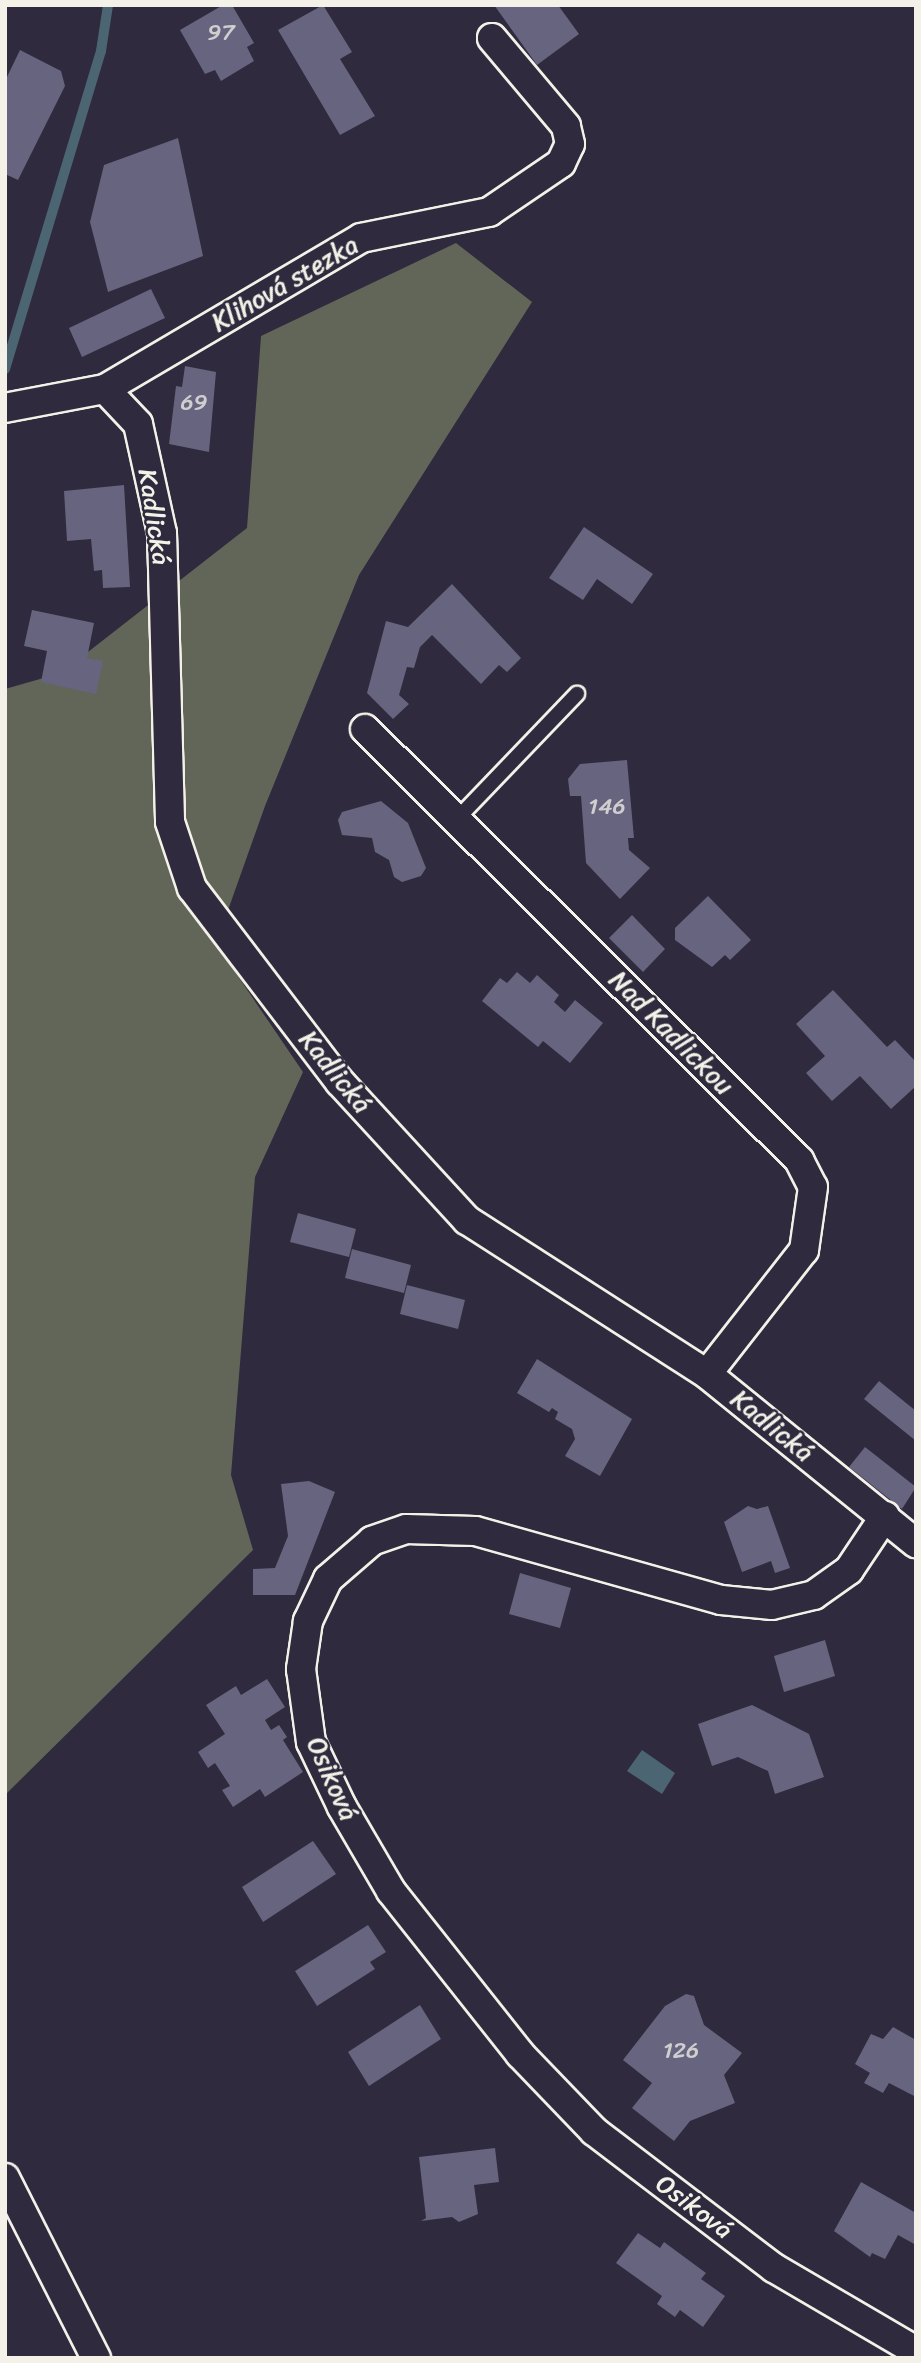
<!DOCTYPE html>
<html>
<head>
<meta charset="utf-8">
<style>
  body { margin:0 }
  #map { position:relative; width:921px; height:2363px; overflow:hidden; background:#2f2a3d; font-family:Sriracha,sans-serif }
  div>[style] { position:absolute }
  .green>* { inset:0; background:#626659 }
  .water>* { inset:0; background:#4b6573 }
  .stream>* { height:10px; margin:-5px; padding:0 5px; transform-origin:5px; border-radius:5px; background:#4b6573 }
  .building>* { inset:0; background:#66647e }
  .roads { filter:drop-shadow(2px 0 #f4f1e8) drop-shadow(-2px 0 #f4f1e8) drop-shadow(0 2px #f4f1e8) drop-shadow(0 -2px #f4f1e8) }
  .lane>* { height:14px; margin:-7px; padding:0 7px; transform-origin:7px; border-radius:7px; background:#2f2a3d }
  .street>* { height:28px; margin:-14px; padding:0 14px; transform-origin:14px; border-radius:14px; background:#2f2a3d }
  span { translate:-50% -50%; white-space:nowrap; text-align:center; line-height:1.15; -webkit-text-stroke:5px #2f2a3d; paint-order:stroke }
  .number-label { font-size:23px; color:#d0cece }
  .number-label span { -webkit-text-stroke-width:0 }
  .street-label { font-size:26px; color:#f4f1e8 }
  .frame { position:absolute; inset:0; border:7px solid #f4f1e8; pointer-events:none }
</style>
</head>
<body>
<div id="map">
  <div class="green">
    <i style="clip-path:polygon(456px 243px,532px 302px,359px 575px,265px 806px,216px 944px,303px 1072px,255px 1177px,231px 1475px,253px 1550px,5px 1795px,5px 689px,61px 673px,247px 528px,261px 336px)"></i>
  </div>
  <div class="water">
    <i style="clip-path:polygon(642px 1750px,675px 1773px,662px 1794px,627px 1771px)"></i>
  </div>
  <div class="stream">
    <i style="left:5px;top:369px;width:332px;rotate:-73.2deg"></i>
    <i style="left:101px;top:51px;width:47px;rotate:-81.3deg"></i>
  </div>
  <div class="building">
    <i style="clip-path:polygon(223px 5px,232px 5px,254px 43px,247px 47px,254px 61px,221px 81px,215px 70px,205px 74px,180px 30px)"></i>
    <i style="clip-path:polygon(323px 5px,352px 52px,340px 59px,375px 116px,340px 135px,278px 30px)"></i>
    <i style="clip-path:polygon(494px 5px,558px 5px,579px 34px,537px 65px)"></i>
    <i style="clip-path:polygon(20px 50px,61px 71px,65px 86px,18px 180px,5px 174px,5px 81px)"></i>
    <i style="clip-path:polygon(178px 138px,203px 256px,108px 292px,90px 222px,104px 165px)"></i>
    <i style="clip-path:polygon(151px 289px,165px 318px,82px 357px,69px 328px)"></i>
    <i style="clip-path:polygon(185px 366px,216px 372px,209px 452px,169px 444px,176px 386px,182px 387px)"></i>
    <i style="clip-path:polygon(124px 485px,130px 587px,103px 588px,102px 570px,94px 571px,91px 539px,67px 541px,64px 491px)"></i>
    <i style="clip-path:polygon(584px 527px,653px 574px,632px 604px,597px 579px,583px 600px,549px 578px)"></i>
    <i style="clip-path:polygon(452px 584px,521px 658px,507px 672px,499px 665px,481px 684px,432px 635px,420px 647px,414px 668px,407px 667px,399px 695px,409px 704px,393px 719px,367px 693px,386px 621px,408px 627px)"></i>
    <i style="clip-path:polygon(32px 610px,94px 623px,87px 658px,103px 661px,96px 694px,41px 682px,47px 651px,24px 646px)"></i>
    <i style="clip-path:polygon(627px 760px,634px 838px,628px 838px,629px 850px,650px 868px,620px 899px,586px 863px,581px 796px,570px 796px,568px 779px,580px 764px)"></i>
    <i style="clip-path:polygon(381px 801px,408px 823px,426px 868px,421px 876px,402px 882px,394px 877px,389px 860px,375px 852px,372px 838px,342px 835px,338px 820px,342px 812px)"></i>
    <i style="clip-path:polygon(708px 896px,751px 940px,730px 960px,725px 955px,712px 967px,675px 940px,675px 928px)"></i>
    <i style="clip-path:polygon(632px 915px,665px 949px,643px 972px,609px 938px)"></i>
    <i style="clip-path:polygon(517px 972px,530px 983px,537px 975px,559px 995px,554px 1002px,565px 1012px,575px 1000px,603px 1023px,570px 1063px,543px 1041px,538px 1047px,482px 1001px,500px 978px,507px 983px)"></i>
    <i style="clip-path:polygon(833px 990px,887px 1047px,895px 1040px,916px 1062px,916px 1086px,891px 1109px,860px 1076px,832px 1101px,806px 1073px,825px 1056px,796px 1024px)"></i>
    <i style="clip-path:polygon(298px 1213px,356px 1229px,349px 1257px,290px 1242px)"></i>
    <i style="clip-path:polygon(352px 1249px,411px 1265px,404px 1293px,345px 1278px)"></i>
    <i style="clip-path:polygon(407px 1285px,465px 1300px,458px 1329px,400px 1314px)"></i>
    <i style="clip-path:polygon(537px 1359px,632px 1419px,600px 1476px,565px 1456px,575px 1439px,572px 1429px,555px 1419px,558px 1412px,552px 1408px,549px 1412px,517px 1393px)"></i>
    <i style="clip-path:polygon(879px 1381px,916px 1411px,916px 1441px,864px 1399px)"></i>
    <i style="clip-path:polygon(865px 1447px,916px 1487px,902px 1509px,849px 1467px)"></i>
    <i style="clip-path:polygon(309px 1481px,335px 1492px,295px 1595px,253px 1595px,253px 1569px,275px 1568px,288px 1536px,281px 1484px)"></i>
    <i style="clip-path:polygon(748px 1506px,757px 1509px,768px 1506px,790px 1568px,775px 1573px,771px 1561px,742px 1572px,724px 1522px)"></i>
    <i style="clip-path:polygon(520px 1573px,571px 1588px,560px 1628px,509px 1614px)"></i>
    <i style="clip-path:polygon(825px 1640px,835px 1676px,784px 1692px,774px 1656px)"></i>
    <i style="clip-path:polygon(267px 1679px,285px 1707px,265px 1720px,271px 1730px,279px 1725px,287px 1737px,283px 1740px,303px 1772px,265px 1797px,260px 1789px,233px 1807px,222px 1790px,230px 1786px,215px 1763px,208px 1768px,198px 1752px,225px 1734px,206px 1705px,236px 1686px,241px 1695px)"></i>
    <i style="clip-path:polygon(752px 1705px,809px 1734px,824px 1777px,775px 1794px,768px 1771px,738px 1757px,712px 1766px,698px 1724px)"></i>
    <i style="clip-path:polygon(313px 1841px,336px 1874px,263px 1922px,242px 1887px)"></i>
    <i style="clip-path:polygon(368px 1925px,386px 1952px,370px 1962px,375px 1969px,317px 2006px,295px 1971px)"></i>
    <i style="clip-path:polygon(686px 1994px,694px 1996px,704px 2025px,742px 2053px,724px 2075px,735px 2103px,690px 2121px,674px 2141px,632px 2108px,652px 2083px,623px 2060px,665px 2006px)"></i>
    <i style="clip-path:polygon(420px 2005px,441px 2039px,369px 2086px,348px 2052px)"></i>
    <i style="clip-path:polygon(893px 2027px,916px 2040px,916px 2097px,889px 2083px,883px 2093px,864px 2083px,870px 2073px,855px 2064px,871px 2034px,883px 2039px)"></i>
    <i style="clip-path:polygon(495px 2148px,499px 2182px,474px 2185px,478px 2214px,459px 2222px,452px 2217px,421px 2221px,426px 2218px,419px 2157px)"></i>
    <i style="clip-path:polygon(861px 2182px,916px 2213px,916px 2245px,898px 2235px,885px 2259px,872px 2253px,870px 2257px,834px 2231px)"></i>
    <i style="clip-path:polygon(638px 2233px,660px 2248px,664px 2242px,706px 2273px,701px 2279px,725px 2296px,703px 2327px,680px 2310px,675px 2317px,657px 2304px,662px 2296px,616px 2263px)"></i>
  </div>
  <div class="roads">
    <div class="lane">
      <i style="left:456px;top:820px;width:175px;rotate:-46.2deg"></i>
    </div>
    <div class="street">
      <i style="left:105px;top:389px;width:48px;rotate:46.7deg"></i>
      <i style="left:138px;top:424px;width:112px;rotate:77.6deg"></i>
      <i style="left:162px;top:533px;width:289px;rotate:88.4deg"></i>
      <i style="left:170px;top:822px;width:70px;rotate:71.6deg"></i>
      <i style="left:192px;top:888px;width:244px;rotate:52.7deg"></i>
      <i style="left:340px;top:1082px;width:188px;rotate:47.4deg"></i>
      <i style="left:467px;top:1220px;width:285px;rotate:32.7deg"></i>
      <i style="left:707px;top:1374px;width:269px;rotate:39deg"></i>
      <i style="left:5px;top:408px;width:102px;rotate:-10.8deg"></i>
      <i style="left:105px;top:389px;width:297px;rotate:-30.5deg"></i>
      <i style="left:361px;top:238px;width:131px;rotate:-11.5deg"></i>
      <i style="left:489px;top:212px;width:87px;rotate:-34.2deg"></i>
      <i style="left:561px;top:163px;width:21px;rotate:-65deg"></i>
      <i style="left:570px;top:144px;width:18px;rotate:-103deg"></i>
      <i style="left:566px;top:126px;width:115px;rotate:-130.1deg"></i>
      <i style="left:365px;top:729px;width:612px;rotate:44.8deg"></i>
      <i style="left:799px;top:1160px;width:30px;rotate:63deg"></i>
      <i style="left:813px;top:1187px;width:64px;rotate:98.1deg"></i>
      <i style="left:804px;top:1250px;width:157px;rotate:128deg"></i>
      <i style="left:885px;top:1516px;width:65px;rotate:123.7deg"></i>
      <i style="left:849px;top:1570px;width:43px;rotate:144.5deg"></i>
      <i style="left:814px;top:1595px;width:43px;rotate:166.6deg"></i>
      <i style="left:772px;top:1605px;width:51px;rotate:-174.4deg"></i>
      <i style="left:721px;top:1600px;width:255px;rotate:-164.3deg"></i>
      <i style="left:475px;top:1531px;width:69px;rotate:-178.3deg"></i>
      <i style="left:406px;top:1529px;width:36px;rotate:161deg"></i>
      <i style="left:372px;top:1541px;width:58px;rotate:139.2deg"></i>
      <i style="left:328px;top:1579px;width:47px;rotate:115.5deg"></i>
      <i style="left:308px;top:1621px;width:49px;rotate:98.3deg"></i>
      <i style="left:301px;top:1669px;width:74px;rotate:82.2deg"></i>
      <i style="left:311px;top:1742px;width:72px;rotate:64.5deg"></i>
      <i style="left:342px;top:1807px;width:97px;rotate:59.7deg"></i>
      <i style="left:391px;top:1891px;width:208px;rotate:51.6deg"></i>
      <i style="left:520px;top:2054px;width:107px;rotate:46.1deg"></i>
      <i style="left:594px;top:2131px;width:226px;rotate:37.3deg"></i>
      <i style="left:774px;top:2268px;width:164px;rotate:30.3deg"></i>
      <i style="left:5px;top:2178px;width:202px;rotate:63.2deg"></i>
    </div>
  </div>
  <div class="number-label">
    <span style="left:221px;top:33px">97</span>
    <span style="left:194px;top:403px">69</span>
    <span style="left:607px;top:807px">146</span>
    <span style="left:681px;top:2051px">126</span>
  </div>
  <div class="street-label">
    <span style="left:285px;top:284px;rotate:-30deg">Klihová stezka</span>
    <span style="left:154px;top:517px;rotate:81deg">Kadlická</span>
    <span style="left:671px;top:1033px;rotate:45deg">Nad Kadlickou</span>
    <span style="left:335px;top:1072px;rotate:51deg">Kadlická</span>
    <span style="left:772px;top:1426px;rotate:39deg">Kadlická</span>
    <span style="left:332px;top:1779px;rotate:66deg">Osiková</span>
    <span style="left:694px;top:2207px;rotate:37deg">Osiková</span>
  </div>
  <div class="frame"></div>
</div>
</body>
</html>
